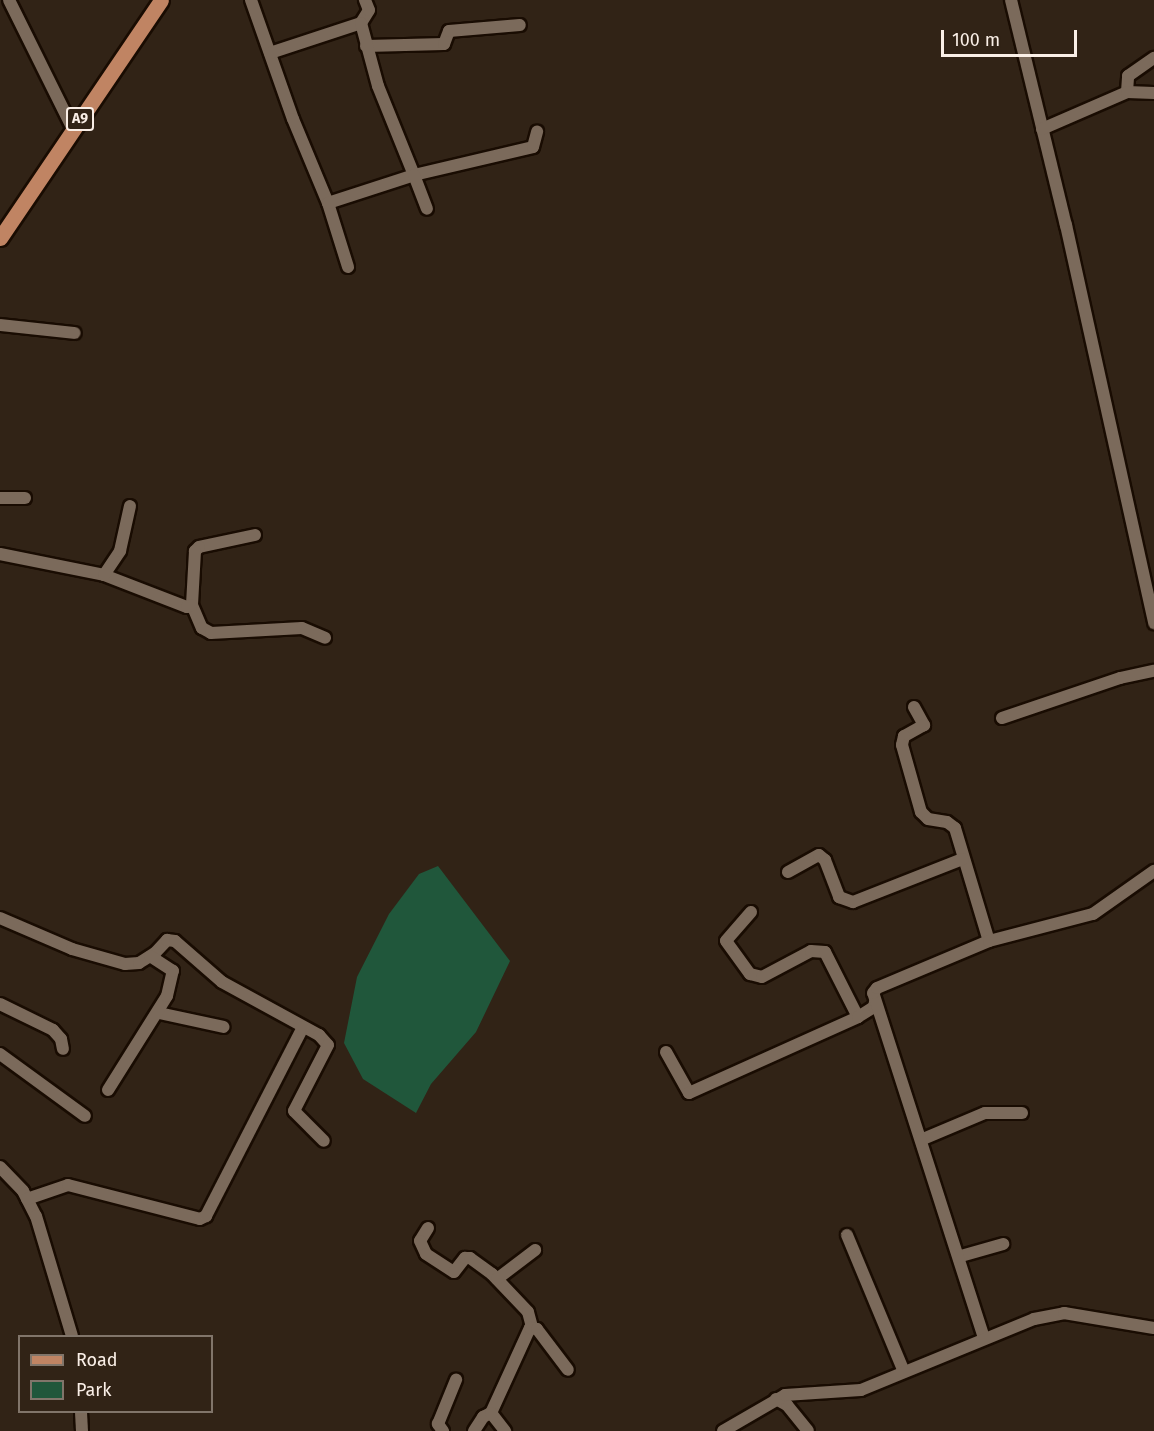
<!DOCTYPE html>
<html>
<head>
<meta charset="utf-8">
<style>
  body { margin:0 }
  #map { position:relative; width:1154px; height:1431px; overflow:hidden; background:#312316; font-family:"Fira Sans",sans-serif }
  div>[style] { position:absolute }
  .green>* { inset:0; background:#20573b }
  .roads { filter:drop-shadow(2px 0 #190c02) drop-shadow(-2px 0 #190c02) drop-shadow(0 2px #190c02) drop-shadow(0 -2px #190c02) }
  .minor>* { height:12px; margin:-6px; padding:0 6px; transform-origin:6px; border-radius:6px; background:#7b6a5b }
  .major>* { height:15px; margin:-7.5px; padding:0 7.5px; transform-origin:7.5px; border-radius:7.5px; background:#c08463 }
  span { translate:-50% -50%; white-space:nowrap; text-align:center; line-height:1.15; -webkit-text-stroke:4.5px #312316; paint-order:stroke }
  .shield-label span { padding:2px 4px; background:#312316; border:2px solid; border-radius:4px; -webkit-text-stroke-width:0 }
  .shield-label { font-size:14px; color:#faefe7; font-weight:700 }
  .legend { position:absolute; left:18px; top:1335px; width:195px; height:78px; box-sizing:border-box; background:#312316; border:2px solid #81756a; margin:0; padding:8px 10px; list-style:none; font-size:18px; color:#faefe7 }
  .legend li { display:flex; align-items:center; gap:12px; height:30px }
  .legend b { width:30px; border:2px solid #81756a }
  .scale { position:absolute; left:941px; top:30px; width:136px; height:27px; box-sizing:border-box; border:3px solid #faefe7; border-top:0; padding-left:8px; font-size:18px; line-height:21px; white-space:nowrap; color:#faefe7; -webkit-text-stroke:4px #312316; paint-order:stroke }
</style>
</head>
<body>
<div id="map">
  <div class="green">
    <i style="clip-path:polygon(438px 866px,510px 961px,476px 1032px,431px 1084px,416px 1113px,363px 1079px,344px 1043px,357px 977px,389px 914px,419px 874px)"></i>
  </div>
  <div class="roads">
    <div class="minor">
      <i style="left:9px;top:0;width:144px;rotate:63.6deg"></i>
      <i style="left:251px;top:0;width:126px;rotate:70.6deg"></i>
      <i style="left:293px;top:119px;width:91px;rotate:67.4deg"></i>
      <i style="left:328px;top:203px;width:67px;rotate:72.6deg"></i>
      <i style="left:1011px;top:0;width:232px;rotate:76.3deg"></i>
      <i style="left:1066px;top:225px;width:408px;rotate:77.5deg"></i>
      <i style="left:361px;top:23px;width:15px;rotate:-58deg"></i>
      <i style="left:369px;top:10px;width:11px;rotate:-112deg"></i>
      <i style="left:366px;top:46px;width:78px;rotate:-1.5deg"></i>
      <i style="left:444px;top:44px;width:14px;rotate:-69deg"></i>
      <i style="left:449px;top:31px;width:71px;rotate:-4.8deg"></i>
      <i style="left:270px;top:53px;width:96px;rotate:-18.2deg"></i>
      <i style="left:361px;top:23px;width:65px;rotate:74.9deg"></i>
      <i style="left:378px;top:86px;width:96px;rotate:68deg"></i>
      <i style="left:414px;top:175px;width:122px;rotate:-13.2deg"></i>
      <i style="left:533px;top:147px;width:16px;rotate:-75deg"></i>
      <i style="left:1127px;top:92px;width:16px;rotate:-86deg"></i>
      <i style="left:1128px;top:76px;width:32px;rotate:-35deg"></i>
      <i style="left:1042px;top:129px;width:93px;rotate:-23.5deg"></i>
      <i style="left:1127px;top:92px;width:27px;rotate:2deg"></i>
      <i style="left:328px;top:203px;width:90px;rotate:-18deg"></i>
      <i style="left:414px;top:175px;width:36px;rotate:69deg"></i>
      <i style="left:0;top:325px;width:75px;rotate:6.1deg"></i>
      <i style="left:0;top:498px;width:25px"></i>
      <i style="left:255px;top:535px;width:57px;rotate:167.9deg"></i>
      <i style="left:199px;top:547px;width:6px;rotate:135deg"></i>
      <i style="left:195px;top:551px;width:54px;rotate:93.2deg"></i>
      <i style="left:192px;top:605px;width:25px;rotate:67deg"></i>
      <i style="left:202px;top:628px;width:10px;rotate:29deg"></i>
      <i style="left:211px;top:633px;width:91px;rotate:-3.1deg"></i>
      <i style="left:302px;top:628px;width:25px;rotate:23deg"></i>
      <i style="left:0;top:554px;width:106px;rotate:11.4deg"></i>
      <i style="left:104px;top:575px;width:89px;rotate:21.1deg"></i>
      <i style="left:187px;top:607px;width:5px;rotate:-22deg"></i>
      <i style="left:104px;top:575px;width:29px;rotate:-56deg"></i>
      <i style="left:120px;top:551px;width:46px;rotate:-77.5deg"></i>
      <i style="left:914px;top:707px;width:21px;rotate:61deg"></i>
      <i style="left:924px;top:725px;width:23px;rotate:151deg"></i>
      <i style="left:904px;top:736px;width:9px;rotate:103deg"></i>
      <i style="left:902px;top:745px;width:70px;rotate:74.2deg"></i>
      <i style="left:921px;top:812px;width:10px;rotate:45deg"></i>
      <i style="left:928px;top:819px;width:19px;rotate:9deg"></i>
      <i style="left:947px;top:822px;width:10px;rotate:37deg"></i>
      <i style="left:955px;top:828px;width:118px;rotate:73.3deg"></i>
      <i style="left:1002px;top:718px;width:125px;rotate:-18.7deg"></i>
      <i style="left:1120px;top:678px;width:35px;rotate:-12deg"></i>
      <i style="left:788px;top:872px;width:35px;rotate:-29deg"></i>
      <i style="left:819px;top:855px;width:8px;rotate:40deg"></i>
      <i style="left:825px;top:860px;width:40px;rotate:69deg"></i>
      <i style="left:839px;top:897px;width:15px;rotate:20deg"></i>
      <i style="left:853px;top:902px;width:118px;rotate:-21.4deg"></i>
      <i style="left:751px;top:912px;width:38px;rotate:131deg"></i>
      <i style="left:726px;top:941px;width:41px;rotate:54deg"></i>
      <i style="left:750px;top:974px;width:12px;rotate:14deg"></i>
      <i style="left:762px;top:977px;width:55px;rotate:-28deg"></i>
      <i style="left:811px;top:951px;width:14px;rotate:4deg"></i>
      <i style="left:825px;top:952px;width:73px;rotate:63.1deg"></i>
      <i style="left:0;top:918px;width:78px;rotate:23.3deg"></i>
      <i style="left:72px;top:949px;width:55px;rotate:15.8deg"></i>
      <i style="left:125px;top:964px;width:14px;rotate:-4deg"></i>
      <i style="left:139px;top:963px;width:19px;rotate:-32deg"></i>
      <i style="left:155px;top:953px;width:18px;rotate:-47deg"></i>
      <i style="left:167px;top:940px;width:8px;rotate:7deg"></i>
      <i style="left:175px;top:941px;width:62px;rotate:41.1deg"></i>
      <i style="left:222px;top:982px;width:111px;rotate:28.7deg"></i>
      <i style="left:319px;top:1035px;width:13px;rotate:48deg"></i>
      <i style="left:328px;top:1045px;width:74px;rotate:117.3deg"></i>
      <i style="left:294px;top:1111px;width:42px;rotate:45deg"></i>
      <i style="left:0;top:1004px;width:59px;rotate:26.1deg"></i>
      <i style="left:53px;top:1030px;width:12px;rotate:48deg"></i>
      <i style="left:61px;top:1039px;width:10px;rotate:79deg"></i>
      <i style="left:159px;top:1013px;width:66px;rotate:12.2deg"></i>
      <i style="left:666px;top:1052px;width:47px;rotate:60.7deg"></i>
      <i style="left:689px;top:1093px;width:185px;rotate:-24.2deg"></i>
      <i style="left:858px;top:1017px;width:19px;rotate:-32deg"></i>
      <i style="left:874px;top:1007px;width:5px;rotate:-79deg"></i>
      <i style="left:0;top:1054px;width:105px;rotate:36.1deg"></i>
      <i style="left:108px;top:1090px;width:111px;rotate:-57.9deg"></i>
      <i style="left:167px;top:996px;width:26px;rotate:-77deg"></i>
      <i style="left:173px;top:971px;width:27px;rotate:-147deg"></i>
      <i style="left:923px;top:1139px;width:67px;rotate:-22.8deg"></i>
      <i style="left:985px;top:1113px;width:37px"></i>
      <i style="left:0;top:1167px;width:33px;rotate:46deg"></i>
      <i style="left:23px;top:1191px;width:28px;rotate:63deg"></i>
      <i style="left:36px;top:1216px;width:125px;rotate:73.3deg"></i>
      <i style="left:27px;top:1199px;width:43px;rotate:-18.9deg"></i>
      <i style="left:68px;top:1185px;width:136px;rotate:14.4deg"></i>
      <i style="left:200px;top:1219px;width:7px;rotate:-27deg"></i>
      <i style="left:206px;top:1216px;width:212px;rotate:-62.8deg"></i>
      <i style="left:428px;top:1228px;width:15px;rotate:122deg"></i>
      <i style="left:420px;top:1241px;width:14px;rotate:65deg"></i>
      <i style="left:426px;top:1254px;width:33px;rotate:33deg"></i>
      <i style="left:454px;top:1272px;width:18px;rotate:-52deg"></i>
      <i style="left:465px;top:1258px;width:5px"></i>
      <i style="left:470px;top:1258px;width:27px;rotate:36deg"></i>
      <i style="left:492px;top:1274px;width:52px;rotate:46.5deg"></i>
      <i style="left:528px;top:1312px;width:16px;rotate:75deg"></i>
      <i style="left:847px;top:1235px;width:148px;rotate:67.4deg"></i>
      <i style="left:961px;top:1256px;width:44px;rotate:-15.9deg"></i>
      <i style="left:497px;top:1279px;width:48px;rotate:-37.3deg"></i>
      <i style="left:984px;top:1338px;width:362px;rotate:-107.8deg"></i>
      <i style="left:873px;top:993px;width:6px;rotate:-51deg"></i>
      <i style="left:877px;top:988px;width:121px;rotate:-22.8deg"></i>
      <i style="left:989px;top:941px;width:107px;rotate:-14.6deg"></i>
      <i style="left:1093px;top:914px;width:75px;rotate:-35.2deg"></i>
      <i style="left:776px;top:1399px;width:13px;rotate:29deg"></i>
      <i style="left:787px;top:1405px;width:33px;rotate:51deg"></i>
      <i style="left:81px;top:1412px;width:19px;rotate:87deg"></i>
      <i style="left:491px;top:1413px;width:94px;rotate:-65.4deg"></i>
      <i style="left:530px;top:1328px;width:7px;rotate:8deg"></i>
      <i style="left:537px;top:1329px;width:51px;rotate:52.9deg"></i>
      <i style="left:443px;top:1431px;width:9px;rotate:-126deg"></i>
      <i style="left:438px;top:1424px;width:48px;rotate:-67.8deg"></i>
      <i style="left:474px;top:1431px;width:17px;rotate:-57deg"></i>
      <i style="left:483px;top:1417px;width:9px;rotate:-27deg"></i>
      <i style="left:491px;top:1413px;width:23px;rotate:52deg"></i>
      <i style="left:723px;top:1431px;width:72px;rotate:-30.1deg"></i>
      <i style="left:785px;top:1395px;width:76px;rotate:-3.8deg"></i>
      <i style="left:861px;top:1390px;width:187px;rotate:-22.3deg"></i>
      <i style="left:1034px;top:1319px;width:31px;rotate:-11deg"></i>
      <i style="left:1064px;top:1313px;width:91px;rotate:9.5deg"></i>
    </div>
    <div class="major">
      <i style="left:0;top:238px;width:287px;rotate:-55.9deg"></i>
    </div>
  </div>
  <div class="shield-label">
    <span style="left:80px;top:119px">A9</span>
  </div>
  <ul class="legend">
  <li><b style="height:8px;background:#c08463"></b>Road</li>
  <li><b style="height:16px;background:#20573b"></b>Park</li>
  </ul>
  <div class="scale">100 m</div>
</div>
</body>
</html>
